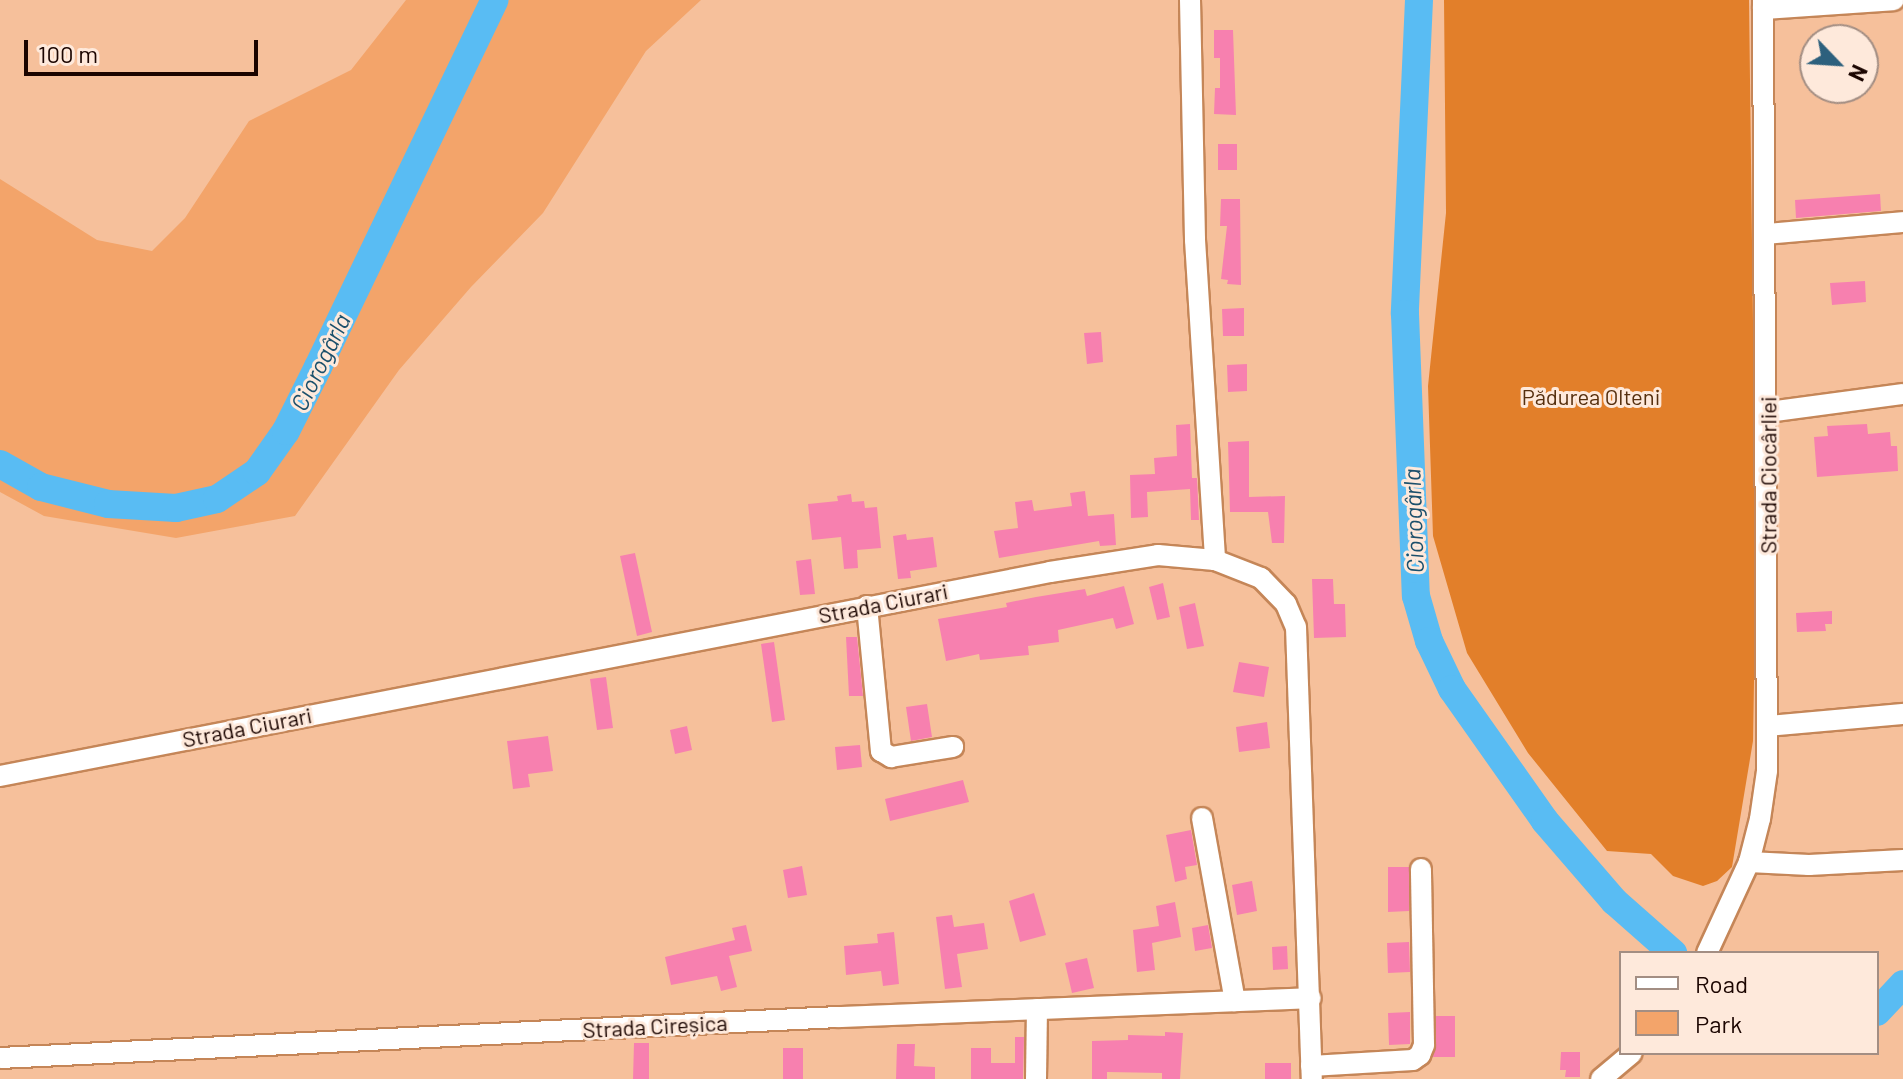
<!DOCTYPE html>
<html>
<head>
<meta charset="utf-8">
<style>
  body { margin:0 }
  #map { position:relative; width:1903px; height:1079px; overflow:hidden; background:#f6c09b; font-family:Barlow,sans-serif }
  div>[style] { position:absolute }
  .green>* { inset:0; background:#f3a46a }
  .forest>* { inset:0; background:#e27f2a }
  .river>* { height:28px; margin:-14px; padding:0 14px; transform-origin:14px; border-radius:14px; background:#59bcf3 }
  .building>* { inset:0; background:#f780af }
  .roads { filter:drop-shadow(2px 0 #c58658) drop-shadow(-2px 0 #c58658) drop-shadow(0 2px #c58658) drop-shadow(0 -2px #c58658) }
  .minor>* { height:20px; margin:-10px; padding:0 10px; transform-origin:10px; border-radius:10px; background:#fff }
  span { translate:-50% -50%; white-space:nowrap; text-align:center; line-height:1.15; -webkit-text-stroke:6px #fee9db; paint-order:stroke }
  .park-label { font-size:22px; color:#562f0e }
  .street-label { font-size:22px; color:#1b0500 }
  .water-label { font-size:24px; color:#1b506c; font-style:italic }
  .legend { position:absolute; left:1619px; top:951px; width:260px; height:104px; box-sizing:border-box; background:#fee9db; border:2px solid #a38e83; margin:0; padding:10px 14px; list-style:none; font-size:24px; color:#1b0500 }
  .legend li { display:flex; align-items:center; gap:16px; height:40px }
  .legend b { width:40px; border:2px solid #a38e83 }
  .north { position:absolute; left:1799px; top:24px; width:80px; height:80px; box-sizing:border-box; background:#fee9db; border:2px solid #a38e83; border-radius:50%; rotate:115deg; font-size:22px; font-weight:700; line-height:32px; text-align:center; color:#1b0500 }
  .north::after { content:''; display:block; margin:auto; width:28px; height:36px; background:#2d607d; clip-path:polygon(50% 0,100% 100%,50% 72%,0 100%) }
  .scale { position:absolute; left:24px; top:40px; width:234px; height:36px; box-sizing:border-box; border:4px solid #1b0500; border-top:0; padding-left:10px; font-size:24px; line-height:28px; white-space:nowrap; color:#1b0500; -webkit-text-stroke:6px #fee9db; paint-order:stroke }
</style>
</head>
<body>
<div id="map">
  <div class="green">
    <i style="clip-path:polygon(406px 0,701px 0,646px 51px,543px 213px,471px 287px,399px 370px,295px 516px,176px 538px,44px 516px,0 492px,0 179px,97px 240px,152px 251px,185px 218px,249px 121px,351px 70px)"></i>
  </div>
  <div class="forest">
    <i style="clip-path:polygon(1444px 0,1749px 0,1756px 563px,1753px 741px,1732px 867px,1717px 881px,1703px 886px,1673px 876px,1651px 854px,1607px 851px,1528px 753px,1467px 653px,1433px 536px,1428px 386px,1446px 213px)"></i>
  </div>
  <div class="river">
    <i style="left:1419px;top:0;width:314px;rotate:92.6deg"></i>
    <i style="left:1405px;top:314px;width:282px;rotate:87.8deg"></i>
    <i style="left:1416px;top:596px;width:47px;rotate:73.9deg"></i>
    <i style="left:1429px;top:641px;width:53px;rotate:64.4deg"></i>
    <i style="left:1452px;top:689px;width:161px;rotate:54.8deg"></i>
    <i style="left:1545px;top:821px;width:106px;rotate:49.2deg"></i>
    <i style="left:1614px;top:901px;width:79px;rotate:41.4deg"></i>
    <i style="left:0;top:464px;width:47px;rotate:29.3deg"></i>
    <i style="left:41px;top:487px;width:69px;rotate:14.2deg"></i>
    <i style="left:108px;top:504px;width:68px;rotate:3.4deg"></i>
    <i style="left:176px;top:508px;width:42px;rotate:-12.4deg"></i>
    <i style="left:217px;top:499px;width:48px;rotate:-34deg"></i>
    <i style="left:257px;top:472px;width:50px;rotate:-54.7deg"></i>
    <i style="left:286px;top:431px;width:72px;rotate:-63.4deg"></i>
    <i style="left:318px;top:367px;width:407px;rotate:-64.3deg"></i>
    <i style="left:1877px;top:1012px;width:38px;rotate:-47deg"></i>
  </div>
  <div class="building">
    <i style="clip-path:polygon(1214px 30px,1233px 30px,1236px 115px,1214px 114px,1215px 88px,1220px 88px,1220px 58px,1214px 58px)"></i>
    <i style="clip-path:polygon(1218px 144px,1237px 144px,1237px 170px,1218px 170px)"></i>
    <i style="clip-path:polygon(1880px 194px,1881px 211px,1796px 218px,1795px 200px)"></i>
    <i style="clip-path:polygon(1221px 199px,1240px 199px,1241px 285px,1227px 284px,1228px 280px,1221px 279px,1227px 226px,1220px 226px)"></i>
    <i style="clip-path:polygon(1865px 281px,1866px 302px,1832px 305px,1830px 283px)"></i>
    <i style="clip-path:polygon(1244px 308px,1244px 336px,1223px 336px,1222px 309px)"></i>
    <i style="clip-path:polygon(1101px 332px,1103px 362px,1087px 364px,1084px 333px)"></i>
    <i style="clip-path:polygon(1247px 364px,1247px 391px,1228px 392px,1227px 365px)"></i>
    <i style="clip-path:polygon(1190px 424px,1192px 478px,1197px 478px,1199px 520px,1191px 520px,1190px 489px,1147px 492px,1148px 517px,1131px 518px,1130px 475px,1155px 474px,1154px 458px,1177px 456px,1176px 425px)"></i>
    <i style="clip-path:polygon(1867px 424px,1868px 434px,1890px 432px,1891px 446px,1897px 446px,1898px 471px,1817px 477px,1814px 437px,1828px 436px,1827px 426px)"></i>
    <i style="clip-path:polygon(1249px 441px,1249px 497px,1285px 496px,1284px 543px,1272px 543px,1268px 512px,1230px 512px,1228px 442px)"></i>
    <i style="clip-path:polygon(1085px 491px,1088px 516px,1114px 514px,1116px 545px,1100px 546px,1099px 541px,999px 558px,994px 531px,1018px 528px,1015px 502px,1032px 500px,1034px 511px,1072px 506px,1070px 493px)"></i>
    <i style="clip-path:polygon(851px 494px,852px 502px,864px 501px,865px 508px,877px 507px,881px 548px,857px 550px,858px 568px,844px 569px,841px 537px,812px 540px,808px 504px,838px 501px,837px 496px)"></i>
    <i style="clip-path:polygon(906px 534px,907px 540px,933px 537px,937px 567px,910px 571px,911px 578px,898px 579px,893px 536px)"></i>
    <i style="clip-path:polygon(635px 553px,652px 632px,637px 636px,620px 556px)"></i>
    <i style="clip-path:polygon(811px 559px,815px 594px,800px 595px,796px 561px)"></i>
    <i style="clip-path:polygon(1312px 579px,1333px 579px,1334px 604px,1345px 604px,1346px 637px,1314px 638px)"></i>
    <i style="clip-path:polygon(1163px 583px,1170px 617px,1157px 620px,1149px 587px)"></i>
    <i style="clip-path:polygon(1124px 586px,1134px 624px,1116px 629px,1113px 618px,1058px 630px,1059px 642px,1028px 646px,1029px 655px,980px 660px,979px 654px,946px 661px,938px 619px,1007px 607px,1006px 603px,1036px 597px,1085px 589px,1087px 596px)"></i>
    <i style="clip-path:polygon(1195px 603px,1204px 646px,1187px 649px,1179px 607px)"></i>
    <i style="clip-path:polygon(1832px 611px,1832px 624px,1825px 624px,1826px 631px,1797px 632px,1796px 613px)"></i>
    <i style="clip-path:polygon(846px 637px,857px 637px,863px 696px,849px 696px)"></i>
    <i style="clip-path:polygon(774px 642px,785px 720px,772px 722px,761px 644px)"></i>
    <i style="clip-path:polygon(1239px 662px,1269px 667px,1264px 697px,1233px 692px)"></i>
    <i style="clip-path:polygon(606px 677px,613px 728px,597px 730px,590px 679px)"></i>
    <i style="clip-path:polygon(927px 704px,932px 737px,911px 741px,906px 707px)"></i>
    <i style="clip-path:polygon(1267px 722px,1270px 748px,1239px 752px,1236px 727px)"></i>
    <i style="clip-path:polygon(687px 726px,692px 750px,675px 754px,670px 730px)"></i>
    <i style="clip-path:polygon(548px 736px,553px 771px,528px 774px,530px 787px,513px 789px,507px 741px)"></i>
    <i style="clip-path:polygon(860px 745px,862px 767px,837px 770px,835px 747px)"></i>
    <i style="clip-path:polygon(963px 780px,969px 802px,890px 821px,885px 799px)"></i>
    <i style="clip-path:polygon(1191px 830px,1197px 865px,1185px 867px,1187px 879px,1175px 882px,1166px 835px)"></i>
    <i style="clip-path:polygon(802px 866px,807px 895px,788px 898px,783px 870px)"></i>
    <i style="clip-path:polygon(1388px 867px,1409px 867px,1409px 911px,1388px 912px)"></i>
    <i style="clip-path:polygon(1252px 881px,1257px 911px,1237px 915px,1232px 885px)"></i>
    <i style="clip-path:polygon(1034px 893px,1046px 935px,1020px 942px,1009px 901px)"></i>
    <i style="clip-path:polygon(1175px 902px,1181px 937px,1152px 943px,1155px 970px,1137px 972px,1133px 930px,1159px 926px,1156px 906px)"></i>
    <i style="clip-path:polygon(952px 915px,954px 927px,984px 923px,988px 949px,957px 954px,962px 987px,945px 989px,936px 917px)"></i>
    <i style="clip-path:polygon(746px 925px,752px 951px,729px 956px,737px 987px,721px 991px,717px 976px,671px 985px,665px 957px,735px 940px,732px 928px)"></i>
    <i style="clip-path:polygon(1208px 925px,1212px 948px,1195px 951px,1192px 928px)"></i>
    <i style="clip-path:polygon(894px 932px,899px 984px,883px 986px,881px 971px,846px 975px,844px 946px,878px 943px,877px 934px)"></i>
    <i style="clip-path:polygon(1409px 942px,1410px 972px,1388px 973px,1387px 943px)"></i>
    <i style="clip-path:polygon(1287px 946px,1288px 969px,1273px 970px,1272px 947px)"></i>
    <i style="clip-path:polygon(1087px 958px,1094px 988px,1072px 993px,1065px 963px)"></i>
    <i style="clip-path:polygon(1410px 1012px,1410px 1044px,1389px 1045px,1388px 1013px)"></i>
    <i style="clip-path:polygon(1436px 1016px,1455px 1016px,1455px 1057px,1433px 1057px)"></i>
    <i style="clip-path:polygon(1165px 1032px,1183px 1033px,1180px 1079px,1162px 1079px,1162px 1073px,1107px 1072px,1107px 1079px,1092px 1079px,1092px 1041px,1128px 1040px,1128px 1035px,1165px 1036px)"></i>
    <i style="clip-path:polygon(1015px 1037px,1024px 1037px,1023px 1079px,971px 1079px,971px 1048px,991px 1048px,991px 1063px,1015px 1063px)"></i>
    <i style="clip-path:polygon(634px 1043px,649px 1043px,649px 1079px,633px 1079px)"></i>
    <i style="clip-path:polygon(897px 1044px,915px 1044px,914px 1066px,935px 1067px,935px 1079px,896px 1079px)"></i>
    <i style="clip-path:polygon(783px 1048px,803px 1048px,803px 1079px,783px 1079px)"></i>
    <i style="clip-path:polygon(1561px 1052px,1580px 1052px,1580px 1077px,1565px 1077px,1566px 1070px,1560px 1070px)"></i>
    <i style="clip-path:polygon(1265px 1063px,1291px 1063px,1291px 1079px,1265px 1079px)"></i>
  </div>
  <div class="roads">
    <div class="minor">
      <i style="left:1190px;top:0;width:240px;rotate:88.8deg"></i>
      <i style="left:1195px;top:240px;width:321px;rotate:86.4deg"></i>
      <i style="left:1763px;top:9px;width:131px;rotate:-3.9deg"></i>
      <i style="left:1766px;top:234px;width:138px;rotate:-5deg"></i>
      <i style="left:1768px;top:412px;width:136px;rotate:-7.6deg"></i>
      <i style="left:867px;top:606px;width:146px;rotate:84.5deg"></i>
      <i style="left:881px;top:751px;width:12px;rotate:31deg"></i>
      <i style="left:891px;top:757px;width:63px;rotate:-9.2deg"></i>
      <i style="left:1768px;top:726px;width:136px;rotate:-5.1deg"></i>
      <i style="left:0;top:776px;width:1070px;rotate:-10.99deg"></i>
      <i style="left:1050px;top:572px;width:109px;rotate:-8.9deg"></i>
      <i style="left:1158px;top:555px;width:57px;rotate:5deg"></i>
      <i style="left:1215px;top:560px;width:49px;rotate:21.4deg"></i>
      <i style="left:1261px;top:578px;width:36px;rotate:46deg"></i>
      <i style="left:1286px;top:604px;width:25px;rotate:67deg"></i>
      <i style="left:1296px;top:627px;width:452px;rotate:88deg"></i>
      <i style="left:1202px;top:818px;width:186px;rotate:79.8deg"></i>
      <i style="left:1749px;top:862px;width:60px;rotate:2.9deg"></i>
      <i style="left:1809px;top:865px;width:94px;rotate:-3deg"></i>
      <i style="left:1707px;top:953px;width:100px;rotate:-65.2deg"></i>
      <i style="left:1749px;top:862px;width:44px;rotate:-75.7deg"></i>
      <i style="left:1760px;top:819px;width:49px;rotate:-81.7deg"></i>
      <i style="left:1767px;top:771px;width:771px;rotate:-90.3deg"></i>
      <i style="left:0;top:1058px;width:840px;rotate:-2.8deg"></i>
      <i style="left:839px;top:1017px;width:472px;rotate:-2.3deg"></i>
      <i style="left:1311px;top:1066px;width:102px;rotate:-3.4deg"></i>
      <i style="left:1413px;top:1060px;width:9px;rotate:-36deg"></i>
      <i style="left:1420px;top:1055px;width:11px;rotate:-68deg"></i>
      <i style="left:1424px;top:1045px;width:176px;rotate:-91deg"></i>
      <i style="left:1036px;top:1079px;width:70px;rotate:-89.2deg"></i>
      <i style="left:1601px;top:1079px;width:40px;rotate:-40deg"></i>
    </div>
  </div>
  <div class="park-label">
    <span style="left:1591px;top:397px">Pădurea Olteni</span>
  </div>
  <div class="street-label">
    <span style="left:1768px;top:475px;rotate:-90deg">Strada Ciocârliei</span>
    <span style="left:883px;top:603px;rotate:-11deg">Strada Ciurari</span>
    <span style="left:247px;top:727px;rotate:-11deg">Strada Ciurari</span>
    <span style="left:655px;top:1026px;rotate:-3deg">Strada Cireșica</span>
  </div>
  <div class="water-label">
    <span style="left:320px;top:362px;rotate:-64deg">Ciorogârla</span>
    <span style="left:1413px;top:521px;rotate:-92deg">Ciorogârla</span>
  </div>
  <ul class="legend">
  <li><b style="height:10px;background:#fff"></b>Road</li>
  <li><b style="height:22px;background:#f3a46a"></b>Park</li>
  </ul>
  <div class="north">N</div>
  <div class="scale">100 m</div>
</div>
</body>
</html>
